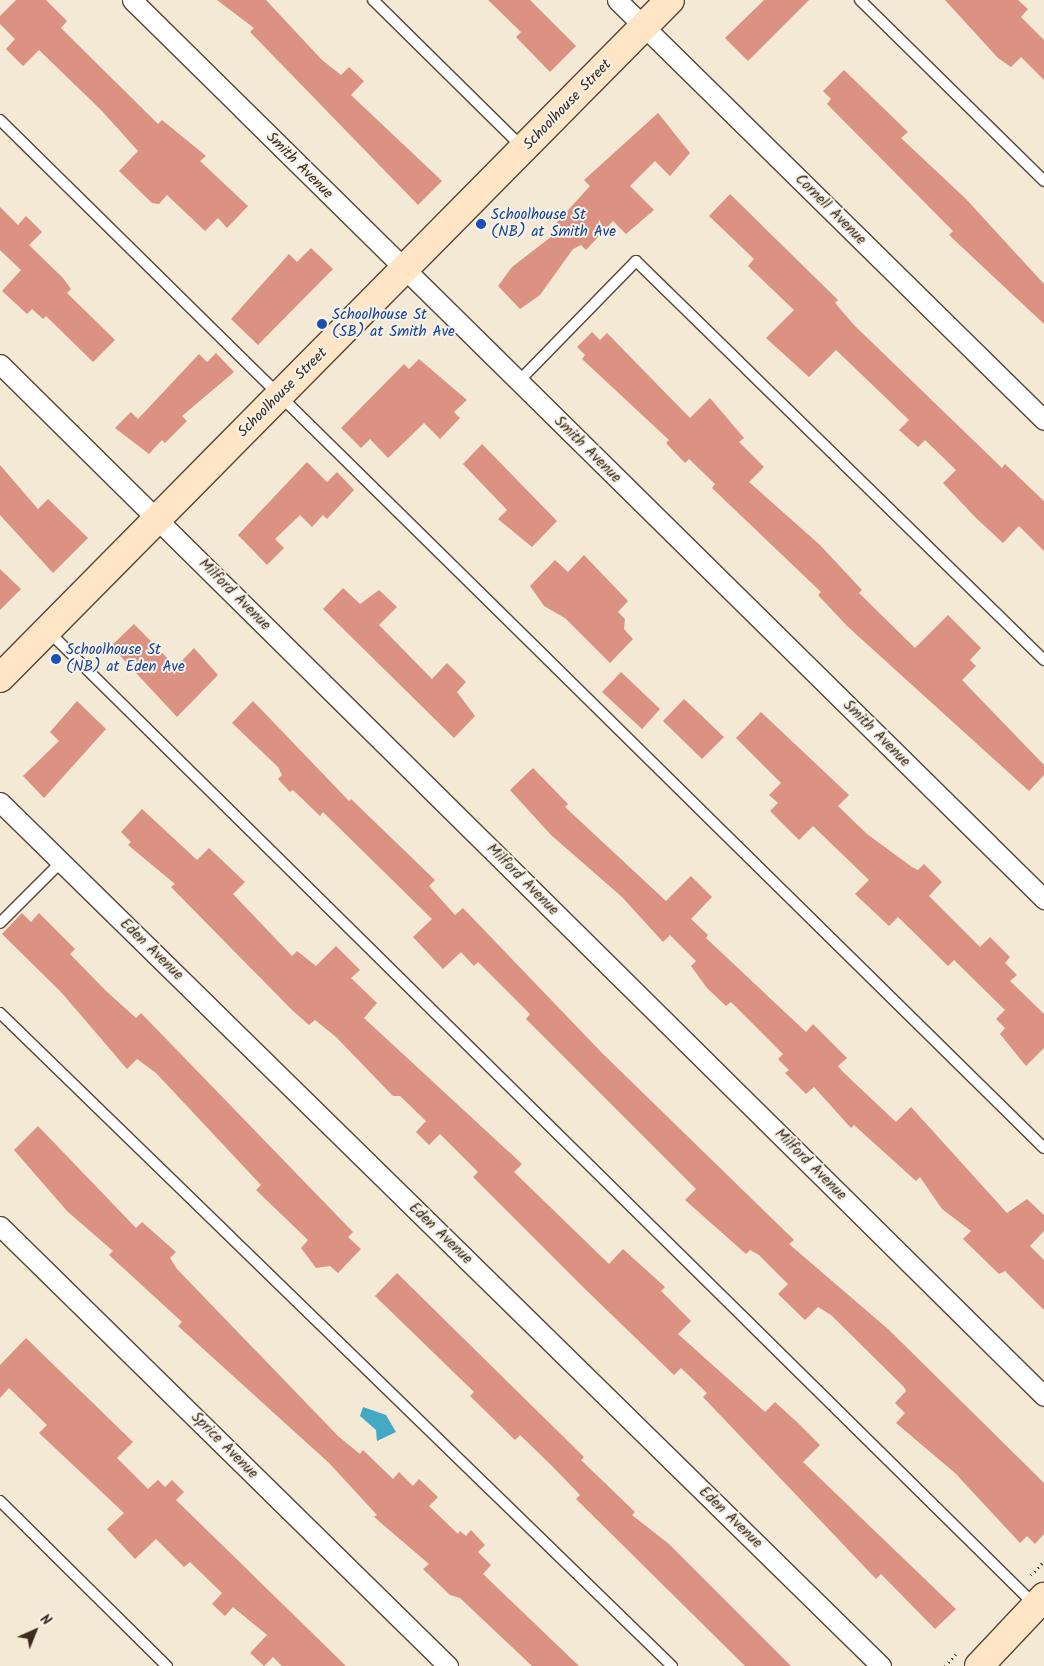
<!DOCTYPE html>
<html>
<head>
<meta charset="utf-8">
<style>
  body { margin:0 }
  #map { position:relative; width:1044px; height:1666px; overflow:hidden; background:#f4e9d4; font-family:Kalam,sans-serif }
  div>[style] { position:absolute }
  .water>* { inset:0; background:#44a9c4 }
  .building>* { inset:0; background:#db9283 }
  .path>* { height:3px; margin-top:-1.5px; transform-origin:0; background:repeating-linear-gradient(90deg,#574739 0 1px,transparent 0 5px) }
  .roads { filter:drop-shadow(1px 0 #574739) drop-shadow(-1px 0 #574739) drop-shadow(0 1px #574739) drop-shadow(0 -1px #574739) }
  .lane>* { height:10px; margin:-5px; padding:0 5px; transform-origin:5px; border-radius:5px; background:#fff }
  .street>* { height:19px; margin:-9.5px; padding:0 9.5px; transform-origin:9.5px; border-radius:9.5px; background:#fff }
  .secondary>* { height:28px; margin:-14px; padding:0 14px; transform-origin:14px; border-radius:14px; background:#fee5c5 }
  .dots>* { width:14px; height:14px; translate:-50% -50%; box-sizing:border-box; border:2px solid #f7f3e8; border-radius:50% }
  span { translate:-50% -50%; white-space:nowrap; text-align:center; line-height:1.15; -webkit-text-stroke:4px #f7f3e8; paint-order:stroke }
  .street-label { font-size:15px; color:#3b2a1e }
  .transit-label { font-size:15px; color:#164399 }
  .left { translate:0 -50%; text-align:left }
  .north { position:absolute; left:10px; top:1606px; width:50px; height:50px; -webkit-text-stroke:4px #f7f3e8; paint-order:stroke; rotate:44deg; font-size:14px; font-weight:700; line-height:20px; text-align:center; color:#3b2a1e }
  .north::after { content:''; display:block; margin:auto; width:18px; height:22px; background:#3b2a1e; clip-path:polygon(50% 0,100% 100%,50% 72%,0 100%) }
</style>
</head>
<body>
<div id="map">
  <div class="water">
    <i style="clip-path:polygon(363px 1407px,386px 1415px,396px 1432px,377px 1441px,376px 1430px,360px 1416px)"></i>
  </div>
  <div class="building">
    <i style="clip-path:polygon(16px 0,46px 0,67px 21px,61px 28px,158px 124px,162px 120px,206px 156px,200px 161px,248px 206px,227px 228px,218px 218px,205px 231px,167px 195px,159px 204px,152px 203px,119px 171px,138px 151px,101px 110px,39px 50px,23px 66px,6px 49px,15px 39px,0 24px,0 16px)"></i>
    <i style="clip-path:polygon(217px 0,266px 0,322px 60px,341px 75px,349px 67px,364px 81px,351px 95px,442px 181px,418px 205px,250px 32px,254px 28px)"></i>
    <i style="clip-path:polygon(488px 0,530px 0,576px 46px,550px 72px,516px 37px,521px 32px)"></i>
    <i style="clip-path:polygon(764px 0,809px 0,748px 61px,725px 38px)"></i>
    <i style="clip-path:polygon(945px 0,1018px 0,1028px 9px,1021px 17px,1044px 40px,1044px 80px,1021px 57px,1011px 67px,998px 58px)"></i>
    <i style="clip-path:polygon(844px 70px,908px 132px,901px 138px,966px 199px,1044px 284px,1044px 324px,949px 235px,953px 231px,827px 104px,831px 99px,823px 91px)"></i>
    <i style="clip-path:polygon(658px 113px,690px 153px,670px 176px,655px 161px,630px 186px,654px 210px,626px 234px,613px 221px,586px 250px,581px 245px,573px 249px,540px 295px,520px 309px,498px 286px,512px 267px,556px 233px,551px 229px,590px 186px,584px 180px)"></i>
    <i style="clip-path:polygon(730px 194px,838px 300px,835px 303px,855px 326px,1002px 468px,1005px 464px,1044px 501px,1044px 551px,1019px 526px,1003px 543px,976px 518px,943px 483px,956px 470px,925px 440px,918px 447px,899px 430px,909px 420px,836px 350px,809px 377px,766px 338px,794px 310px,748px 266px,754px 259px,709px 216px)"></i>
    <i style="clip-path:polygon(0 207px,18px 225px,26px 216px,42px 232px,29px 245px,63px 278px,71px 289px,67px 293px,115px 340px,93px 362px,46px 316px,43px 319px,32px 309px,27px 314px,2px 291px,21px 270px,0 250px)"></i>
    <i style="clip-path:polygon(311px 248px,333px 269px,258px 345px,231px 319px,289px 254px,297px 262px)"></i>
    <i style="clip-path:polygon(592px 332px,600px 340px,607px 333px,690px 418px,710px 398px,744px 438px,739px 442px,764px 467px,749px 482px,820px 545px,862px 590px,859px 593px,915px 648px,948px 615px,981px 648px,970px 660px,976px 666px,962px 680px,1044px 765px,1044px 775px,1029px 791px,847px 626px,818px 595px,821px 592px,712px 488px,715px 484px,689px 459px,685px 463px,666px 443px,669px 440px,582px 359px,585px 355px,577px 347px)"></i>
    <i style="clip-path:polygon(216px 353px,234px 372px,182px 416px,187px 421px,165px 443px,162px 440px,149px 454px,115px 428px,131px 412px,138px 419px,199px 354px,207px 362px)"></i>
    <i style="clip-path:polygon(419px 359px,467px 400px,454px 412px,460px 418px,440px 439px,424px 423px,388px 458px,370px 439px,361px 448px,341px 428px,404px 364px,409px 369px)"></i>
    <i style="clip-path:polygon(482px 444px,557px 521px,532px 547px,498px 519px,507px 510px,463px 464px)"></i>
    <i style="clip-path:polygon(307px 462px,327px 482px,337px 472px,354px 490px,327px 519px,323px 515px,312px 527px,300px 515px,275px 539px,284px 548px,267px 565px,238px 535px)"></i>
    <i style="clip-path:polygon(0 465px,38px 509px,48px 499px,88px 538px,53px 573px,0 515px)"></i>
    <i style="clip-path:polygon(584px 555px,628px 601px,618px 612px,625px 619px,624px 629px,633px 639px,610px 663px,565px 618px,544px 606px,530px 586px,555px 560px,568px 572px)"></i>
    <i style="clip-path:polygon(0 569px,21px 589px,0 610px)"></i>
    <i style="clip-path:polygon(343px 588px,360px 604px,379px 590px,397px 607px,379px 625px,432px 679px,447px 663px,466px 682px,457px 692px,475px 716px,454px 738px,323px 609px)"></i>
    <i style="clip-path:polygon(134px 624px,176px 667px,194px 648px,218px 675px,177px 717px,111px 646px)"></i>
    <i style="clip-path:polygon(621px 672px,660px 709px,642px 729px,602px 692px)"></i>
    <i style="clip-path:polygon(684px 699px,724px 737px,702px 759px,663px 721px)"></i>
    <i style="clip-path:polygon(77px 701px,106px 729px,44px 798px,23px 776px,59px 741px,50px 732px)"></i>
    <i style="clip-path:polygon(253px 701px,349px 801px,351px 799px,435px 880px,429px 886px,455px 915px,463px 908px,602px 1053px,794px 1240px,789px 1244px,888px 1329px,1044px 1483px,1044px 1534px,1035px 1544px,1027px 1536px,1020px 1543px,955px 1473px,896px 1423px,905px 1413px,895px 1403px,906px 1391px,904px 1387px,831px 1315px,818px 1307px,805px 1320px,778px 1294px,788px 1284px,759px 1255px,750px 1250px,746px 1254px,685px 1200px,696px 1189px,526px 1019px,530px 1014px,478px 962px,474px 966px,461px 952px,443px 969px,413px 937px,432px 919px,323px 812px,320px 816px,293px 790px,290px 792px,278px 779px,282px 775px,278px 767px,232px 723px)"></i>
    <i style="clip-path:polygon(761px 712px,849px 795px,838px 806px,867px 834px,912px 867px,918px 870px,924px 864px,942px 882px,929px 896px,980px 947px,990px 937px,1010px 957px,1005px 963px,1017px 975px,1010px 981px,1044px 1014px,1044px 1048px,1026px 1066px,1000px 1034px,1005px 1028px,996px 1019px,1005px 1010px,954px 960px,948px 966px,898px 917px,889px 926px,855px 894px,869px 880px,813px 826px,799px 840px,770px 811px,778px 803px,769px 795px,781px 783px,736px 738px)"></i>
    <i style="clip-path:polygon(533px 768px,568px 804px,565px 807px,666px 901px,691px 876px,712px 897px,691px 919px,708px 935px,706px 938px,806px 1032px,813px 1024px,847px 1058px,838px 1066px,843px 1072px,896px 1122px,911px 1107px,1007px 1213px,1027px 1199px,1044px 1215px,1044px 1231px,1030px 1246px,1044px 1260px,1044px 1310px,1005px 1271px,999px 1274px,963px 1239px,971px 1231px,942px 1209px,920px 1177px,916px 1181px,854px 1125px,851px 1128px,814px 1087px,806px 1094px,785px 1073px,789px 1070px,778px 1059px,783px 1054px,731px 1002px,726px 1006px,707px 988px,691px 966px,696px 961px,670px 935px,663px 942px,622px 897px,551px 835px,510px 790px)"></i>
    <i style="clip-path:polygon(142px 809px,197px 860px,209px 848px,245px 882px,233px 894px,292px 956px,297px 951px,316px 966px,336px 946px,360px 970px,351px 978px,377px 1003px,364px 1018px,522px 1164px,514px 1172px,609px 1264px,623px 1249px,665px 1287px,661px 1291px,691px 1321px,678px 1334px,765px 1412px,775px 1402px,799px 1424px,820px 1445px,803px 1462px,956px 1609px,935px 1629px,881px 1574px,876px 1579px,703px 1397px,707px 1393px,681px 1368px,674px 1375px,585px 1289px,473px 1177px,478px 1172px,440px 1134px,429px 1145px,416px 1132px,426px 1121px,400px 1096px,393px 1096px,336px 1037px,315px 1020px,309px 1025px,292px 1010px,171px 887px,175px 884px,128px 845px,131px 842px,121px 832px)"></i>
    <i style="clip-path:polygon(22px 913px,31px 922px,39px 913px,75px 949px,70px 954px,105px 990px,136px 1018px,141px 1013px,353px 1232px,348px 1237px,361px 1249px,338px 1273px,330px 1266px,316px 1268px,301px 1248px,308px 1240px,256px 1190px,261px 1185px,156px 1073px,137px 1059px,127px 1069px,61px 992px,2px 934px)"></i>
    <i style="clip-path:polygon(38px 1126px,136px 1228px,142px 1222px,176px 1252px,170px 1258px,177px 1269px,338px 1436px,360px 1454px,363px 1450px,393px 1479px,399px 1472px,413px 1486px,419px 1479px,438px 1497px,429px 1506px,458px 1534px,460px 1531px,466px 1536px,471px 1530px,485px 1545px,478px 1552px,491px 1565px,483px 1574px,579px 1666px,532px 1666px,460px 1598px,450px 1595px,423px 1569px,429px 1564px,374px 1517px,377px 1515px,329px 1463px,178px 1326px,182px 1322px,109px 1255px,113px 1251px,67px 1211px,14px 1150px)"></i>
    <i style="clip-path:polygon(397px 1273px,584px 1457px,581px 1460px,635px 1512px,632px 1515px,669px 1544px,791px 1666px,745px 1666px,576px 1499px,580px 1495px,552px 1466px,520px 1435px,515px 1440px,470px 1396px,474px 1392px,375px 1296px)"></i>
    <i style="clip-path:polygon(26px 1338px,133px 1442px,117px 1458px,148px 1489px,158px 1480px,165px 1487px,172px 1480px,184px 1492px,176px 1500px,346px 1666px,282px 1666px,273px 1657px,264px 1666px,250px 1653px,267px 1635px,233px 1607px,225px 1616px,212px 1604px,222px 1593px,190px 1562px,184px 1567px,156px 1539px,135px 1559px,107px 1529px,124px 1513px,39px 1433px,47px 1425px,9px 1388px,0 1398px,0 1365px)"></i>
  </div>
  <div class="path">
    <i style="left:1031px;top:1575px;width:19px;rotate:-47deg"></i>
    <i style="left:945px;top:1666px;width:16px;rotate:-47deg"></i>
  </div>
  <div class="roads">
    <div class="lane">
      <i style="left:373px;top:0;width:209px;rotate:44.6deg"></i>
      <i style="left:860px;top:0;width:258px;rotate:44.5deg"></i>
      <i style="left:0;top:120px;width:1465px;rotate:44.56deg"></i>
      <i style="left:518px;top:382px;width:169px;rotate:-45.7deg"></i>
      <i style="left:636px;top:261px;width:571px;rotate:44.36deg"></i>
      <i style="left:49px;top:632px;width:1385px;rotate:44.62deg"></i>
      <i style="left:0;top:923px;width:86px;rotate:-45deg"></i>
      <i style="left:0;top:1013px;width:937px;rotate:44.18deg"></i>
      <i style="left:0;top:1501px;width:235px;rotate:44.7deg"></i>
    </div>
    <div class="street">
      <i style="left:132px;top:0;width:1281px;rotate:44.59deg"></i>
      <i style="left:617px;top:0;width:599px;rotate:44.53deg"></i>
      <i style="left:0;top:364px;width:1468px;rotate:44.67deg"></i>
      <i style="left:0;top:802px;width:1234px;rotate:44.44deg"></i>
      <i style="left:0;top:1226px;width:628px;rotate:44.48deg"></i>
    </div>
    <div class="secondary">
      <i style="left:0;top:678px;width:953px;rotate:-45.34deg"></i>
      <i style="left:979px;top:1666px;width:95px;rotate:-46.7deg"></i>
    </div>
  </div>
  <div class="dots">
    <i style="left:481px;top:224px;background:#1a4fb4"></i>
    <i style="left:322px;top:324px;background:#1a4fb4"></i>
    <i style="left:56px;top:659px;background:#1a4fb4"></i>
  </div>
  <div class="street-label">
    <span style="left:568px;top:105px;rotate:-46deg">Schoolhouse Street</span>
    <span style="left:299px;top:166px;rotate:45deg">Smith Avenue</span>
    <span style="left:830px;top:210px;rotate:45deg">Cornell Avenue</span>
    <span style="left:283px;top:393px;rotate:-45deg">Schoolhouse Street</span>
    <span style="left:587px;top:450px;rotate:45deg">Smith Avenue</span>
    <span style="left:234px;top:595px;rotate:45deg">Milford Avenue</span>
    <span style="left:876px;top:734px;rotate:45deg">Smith Avenue</span>
    <span style="left:522px;top:880px;rotate:45deg">Milford Avenue</span>
    <span style="left:151px;top:950px;rotate:44deg">Eden Avenue</span>
    <span style="left:810px;top:1165px;rotate:45deg">Milford Avenue</span>
    <span style="left:440px;top:1234px;rotate:44deg">Eden Avenue</span>
    <span style="left:224px;top:1446px;rotate:45deg">Sprice Avenue</span>
    <span style="left:730px;top:1518px;rotate:44deg">Eden Avenue</span>
  </div>
  <div class="transit-label">
    <span class="left" style="left:491px;top:224px">Schoolhouse St<br>(NB) at Smith Ave</span>
    <span class="left" style="left:332px;top:324px">Schoolhouse St<br>(SB) at Smith Ave</span>
    <span class="left" style="left:66px;top:659px">Schoolhouse St<br>(NB) at Eden Ave</span>
  </div>
  <div class="north">N</div>
</div>
</body>
</html>
